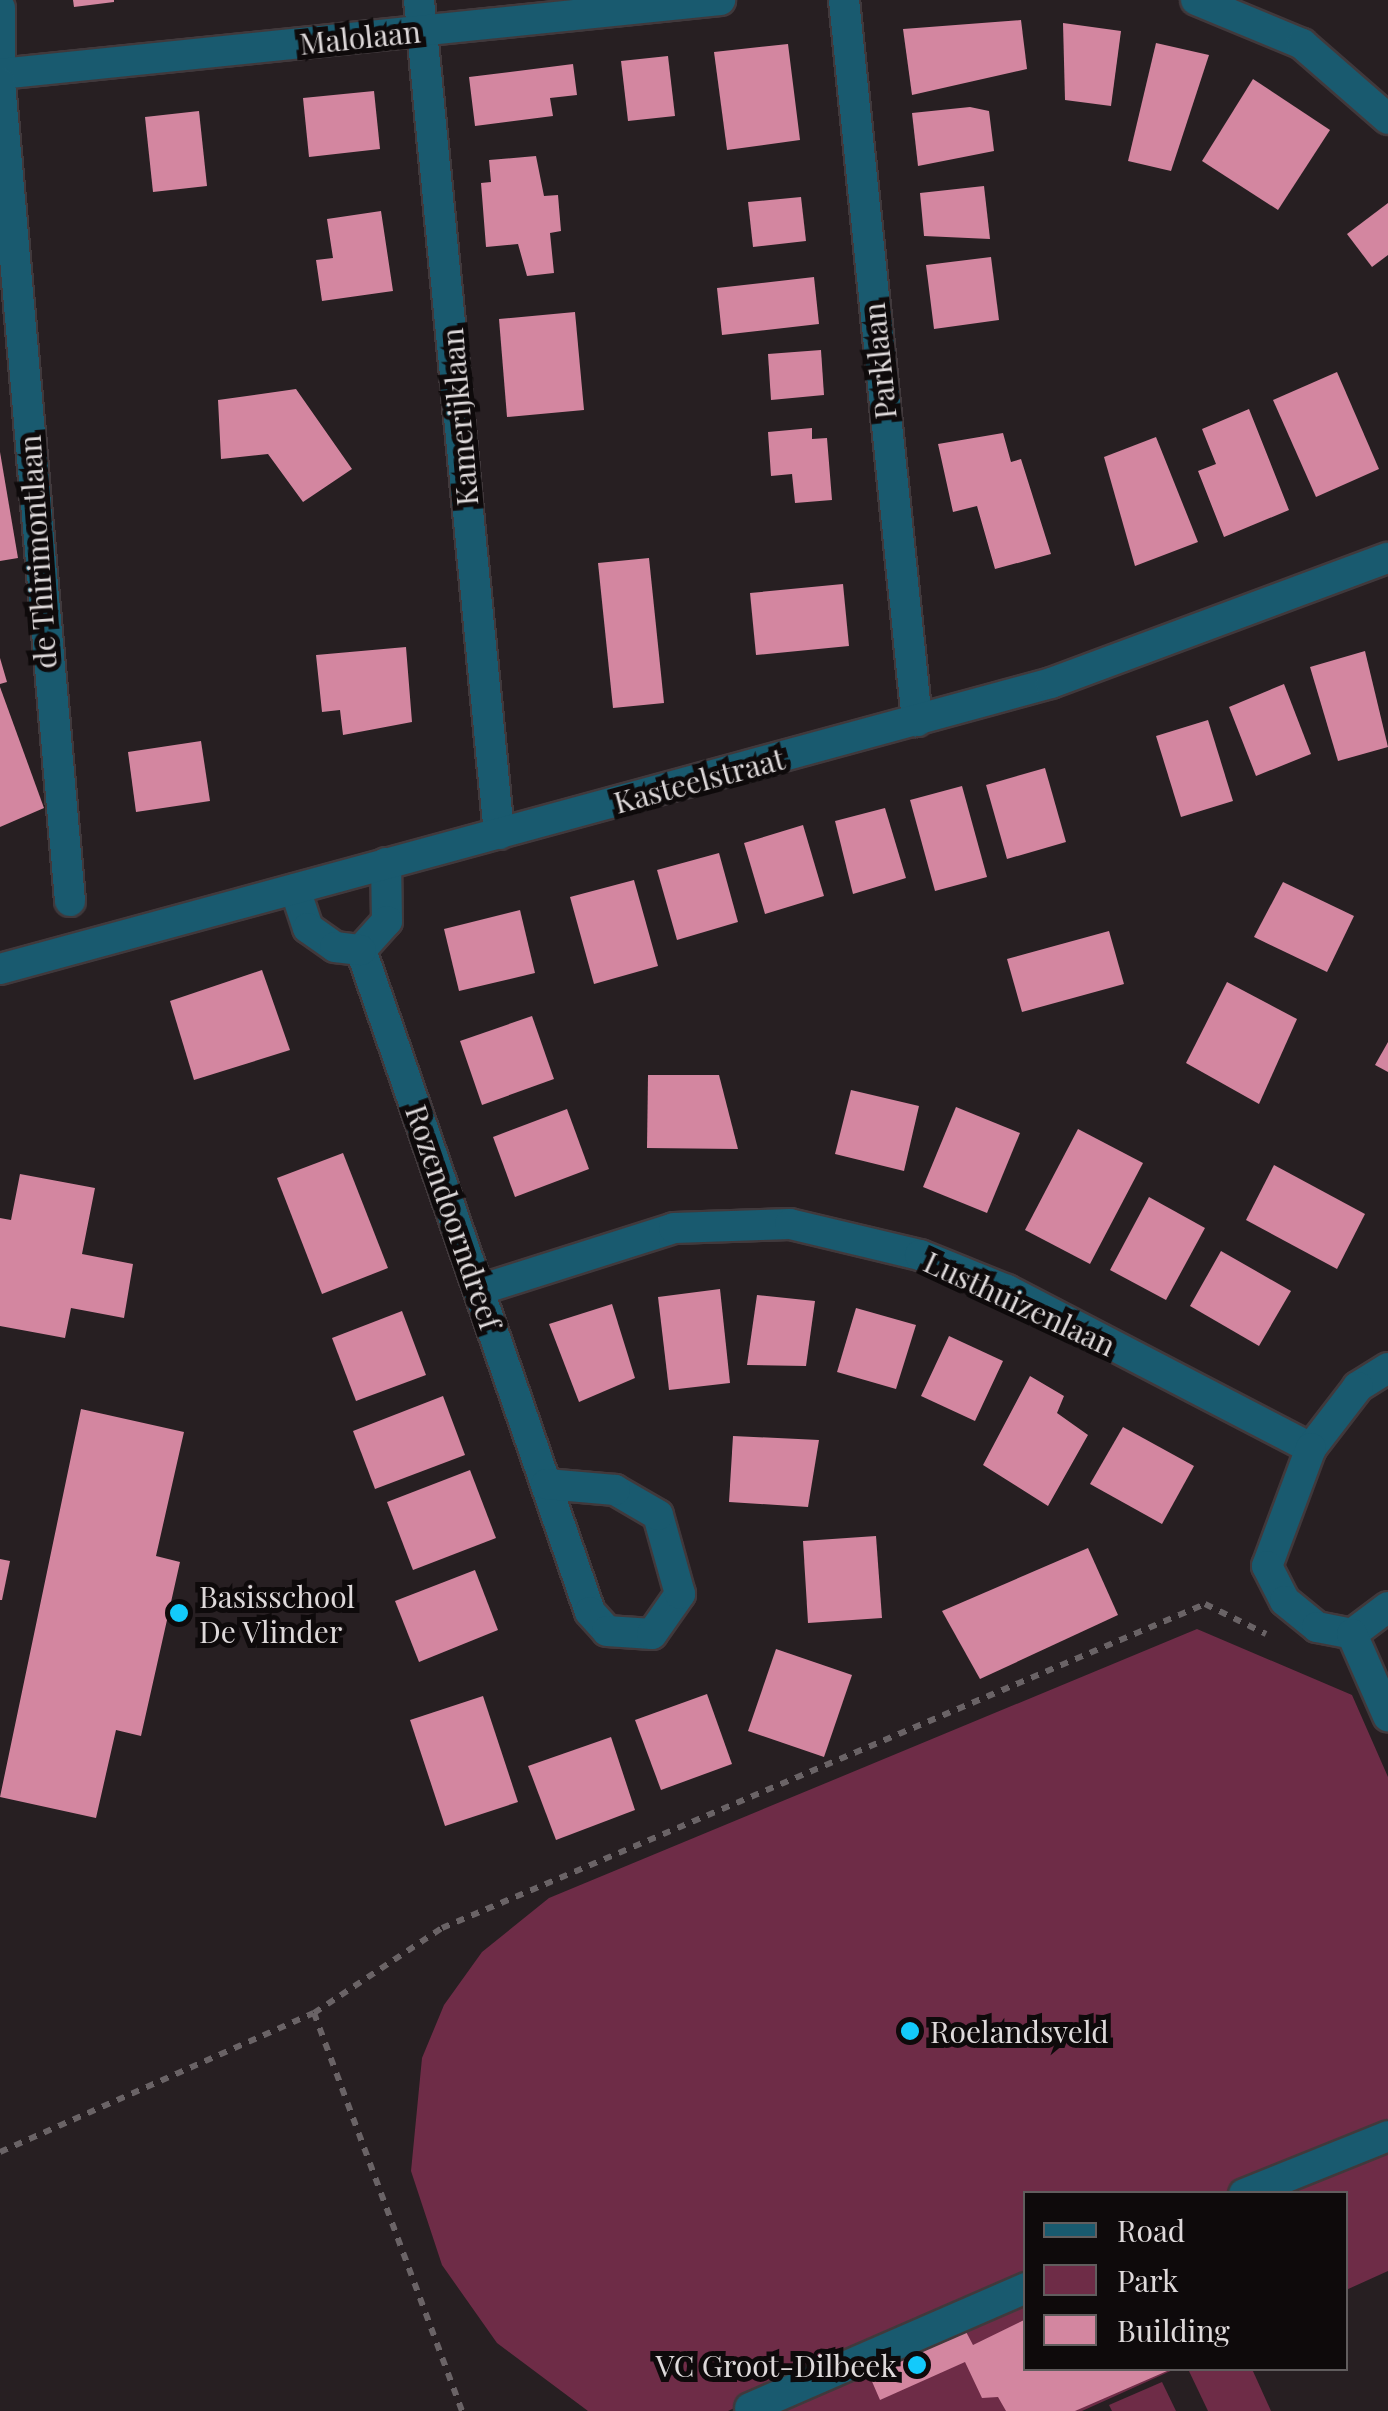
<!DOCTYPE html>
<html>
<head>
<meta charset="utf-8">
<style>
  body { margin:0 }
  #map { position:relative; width:1388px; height:2411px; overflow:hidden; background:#271f22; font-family:"Playfair Display",serif }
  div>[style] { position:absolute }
  .green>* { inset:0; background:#6e2c47 }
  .building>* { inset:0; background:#d386a0 }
  .path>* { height:6px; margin-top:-3px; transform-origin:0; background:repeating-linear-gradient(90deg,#6a6366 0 8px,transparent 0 16px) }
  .roads { filter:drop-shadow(2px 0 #41393c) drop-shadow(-2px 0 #41393c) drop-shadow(0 2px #41393c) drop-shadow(0 -2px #41393c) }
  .minor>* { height:30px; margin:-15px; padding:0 15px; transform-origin:15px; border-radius:15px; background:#195a6f }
  .dots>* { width:28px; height:28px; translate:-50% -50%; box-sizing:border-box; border:5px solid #0e0a0b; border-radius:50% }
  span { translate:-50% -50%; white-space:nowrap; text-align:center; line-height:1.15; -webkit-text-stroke:10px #0e0a0b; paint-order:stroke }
  .street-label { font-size:30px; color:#ded9da }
  .poi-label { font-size:30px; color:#ded9da }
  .left { translate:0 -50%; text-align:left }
  .right { translate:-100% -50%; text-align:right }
  .legend { position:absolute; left:1023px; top:2191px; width:325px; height:180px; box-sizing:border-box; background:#0e0a0b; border:2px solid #615d5e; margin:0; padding:12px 18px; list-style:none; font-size:30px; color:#ded9da }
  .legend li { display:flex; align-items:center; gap:20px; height:50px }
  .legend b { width:50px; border:2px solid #615d5e }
</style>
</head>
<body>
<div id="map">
  <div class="green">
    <i style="clip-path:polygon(1197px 1629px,1352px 1695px,1388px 1777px,1388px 2271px,1346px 2290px,1346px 2194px,1026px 2194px,1026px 2368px,1175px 2369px,1082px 2411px,777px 2411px,768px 2392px,728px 2411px,588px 2411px,497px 2343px,442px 2265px,411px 2171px,422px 2058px,444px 2005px,482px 1952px,549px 1898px)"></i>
    <i style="clip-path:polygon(1188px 2369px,1252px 2369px,1271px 2411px,1208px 2411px)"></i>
    <i style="clip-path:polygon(1162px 2382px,1176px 2411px,1112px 2411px,1109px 2405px)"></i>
  </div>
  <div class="building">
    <i style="clip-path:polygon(73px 0,114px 0,114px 2px,74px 7px)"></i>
    <i style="clip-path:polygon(1021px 20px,1027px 69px,912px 95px,903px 29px)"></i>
    <i style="clip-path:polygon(1063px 23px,1121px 31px,1111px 106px,1065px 100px)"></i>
    <i style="clip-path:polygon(1156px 43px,1209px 55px,1171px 171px,1128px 161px)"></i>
    <i style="clip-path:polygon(788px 44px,800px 140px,727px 150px,714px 52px)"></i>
    <i style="clip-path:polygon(668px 56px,675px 116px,628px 121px,621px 61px)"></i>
    <i style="clip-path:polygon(573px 64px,577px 95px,550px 98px,553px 116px,475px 126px,469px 77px)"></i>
    <i style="clip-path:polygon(1253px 79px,1330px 130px,1278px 210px,1202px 161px)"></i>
    <i style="clip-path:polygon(374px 91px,380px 149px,309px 157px,303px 98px)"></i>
    <i style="clip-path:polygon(970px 107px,989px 111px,994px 151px,918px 166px,912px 113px)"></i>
    <i style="clip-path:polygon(199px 111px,207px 186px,153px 192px,145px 117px)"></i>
    <i style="clip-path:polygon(536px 156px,544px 196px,558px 195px,561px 231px,550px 233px,554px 273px,527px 276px,518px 244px,486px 247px,481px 183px,491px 182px,489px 160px)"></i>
    <i style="clip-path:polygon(984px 186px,990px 239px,924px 236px,920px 193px)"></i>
    <i style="clip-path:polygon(801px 197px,806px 241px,753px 247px,748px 202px)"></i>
    <i style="clip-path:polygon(1388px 203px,1388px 255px,1372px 267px,1347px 234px)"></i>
    <i style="clip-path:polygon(381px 211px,393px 291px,322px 301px,316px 260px,333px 258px,327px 219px)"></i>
    <i style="clip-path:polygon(991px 257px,999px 320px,934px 329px,926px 265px)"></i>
    <i style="clip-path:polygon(814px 277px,819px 324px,722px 335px,717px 288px)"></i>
    <i style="clip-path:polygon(575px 312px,584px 410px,507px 417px,499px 319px)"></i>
    <i style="clip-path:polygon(821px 350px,824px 395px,771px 400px,768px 354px)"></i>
    <i style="clip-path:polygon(1337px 372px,1379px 469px,1316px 497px,1273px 400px)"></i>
    <i style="clip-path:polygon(296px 389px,352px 469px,303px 502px,268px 454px,221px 459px,218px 400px)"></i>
    <i style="clip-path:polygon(1249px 409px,1289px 510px,1224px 537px,1198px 471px,1216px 464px,1202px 429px)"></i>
    <i style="clip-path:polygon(812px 428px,812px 439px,827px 438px,832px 500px,795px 503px,792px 474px,771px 476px,768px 432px)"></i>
    <i style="clip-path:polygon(1003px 433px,1011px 462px,1021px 459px,1051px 554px,995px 569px,977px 506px,953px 512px,938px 444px)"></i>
    <i style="clip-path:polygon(1156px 437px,1198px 542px,1135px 566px,1104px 457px)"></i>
    <i style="clip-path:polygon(0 452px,18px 558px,0 561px)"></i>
    <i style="clip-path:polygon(649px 558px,664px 703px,613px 708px,598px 563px)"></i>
    <i style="clip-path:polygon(843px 584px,849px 646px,756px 655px,750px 593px)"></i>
    <i style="clip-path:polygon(406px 647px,412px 722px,343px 735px,340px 710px,322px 712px,316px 655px)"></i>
    <i style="clip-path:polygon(1365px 651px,1388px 747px,1338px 761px,1310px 667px)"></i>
    <i style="clip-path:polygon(0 658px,7px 682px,0 684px)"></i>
    <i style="clip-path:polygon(1284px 684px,1311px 754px,1256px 776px,1229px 707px)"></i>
    <i style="clip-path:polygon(0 687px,44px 808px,0 827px)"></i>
    <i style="clip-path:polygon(1208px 720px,1233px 801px,1181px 817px,1156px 736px)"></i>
    <i style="clip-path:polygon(201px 741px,210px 801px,136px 812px,128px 752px)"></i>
    <i style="clip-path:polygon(1045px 768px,1066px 842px,1007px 859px,986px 785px)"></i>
    <i style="clip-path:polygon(962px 786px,987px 877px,935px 891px,910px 800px)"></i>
    <i style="clip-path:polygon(885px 808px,906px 878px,853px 894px,835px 821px)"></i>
    <i style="clip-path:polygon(803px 825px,824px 896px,765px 914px,744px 843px)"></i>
    <i style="clip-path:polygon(719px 853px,738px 922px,677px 940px,657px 870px)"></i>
    <i style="clip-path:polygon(634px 880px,658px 966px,594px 984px,570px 897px)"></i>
    <i style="clip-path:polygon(1283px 882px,1354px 916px,1327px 972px,1254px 937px)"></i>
    <i style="clip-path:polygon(520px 910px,535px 973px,459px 991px,444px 929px)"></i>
    <i style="clip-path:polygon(1109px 931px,1124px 984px,1022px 1012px,1007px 959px)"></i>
    <i style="clip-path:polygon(262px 970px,290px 1050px,194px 1080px,170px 1001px)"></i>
    <i style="clip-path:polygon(1227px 982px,1297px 1019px,1259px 1104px,1186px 1063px)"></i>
    <i style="clip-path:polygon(532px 1016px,554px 1079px,482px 1105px,460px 1041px)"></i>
    <i style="clip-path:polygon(1388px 1042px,1388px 1072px,1375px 1065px)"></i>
    <i style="clip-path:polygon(648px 1075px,719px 1075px,738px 1149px,647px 1148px)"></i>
    <i style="clip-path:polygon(851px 1090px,919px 1106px,904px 1171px,835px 1154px)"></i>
    <i style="clip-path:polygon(956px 1107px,1020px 1133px,987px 1213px,923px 1187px)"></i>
    <i style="clip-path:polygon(567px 1109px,589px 1169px,515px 1197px,493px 1137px)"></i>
    <i style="clip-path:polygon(1078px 1129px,1143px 1163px,1090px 1264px,1025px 1230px)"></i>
    <i style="clip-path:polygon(343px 1153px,388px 1268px,322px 1294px,277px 1178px)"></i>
    <i style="clip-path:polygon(1274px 1165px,1365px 1214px,1337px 1269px,1246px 1220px)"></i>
    <i style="clip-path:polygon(20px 1174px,95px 1188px,82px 1254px,133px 1264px,124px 1318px,71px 1308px,65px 1338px,0 1326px,0 1218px,11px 1220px)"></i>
    <i style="clip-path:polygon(1149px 1197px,1205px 1228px,1166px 1300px,1110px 1270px)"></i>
    <i style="clip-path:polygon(1221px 1251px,1291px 1291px,1259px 1346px,1190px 1306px)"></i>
    <i style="clip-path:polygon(720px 1289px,730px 1383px,669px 1390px,658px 1297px)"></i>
    <i style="clip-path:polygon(757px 1295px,815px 1301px,806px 1366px,747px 1365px)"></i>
    <i style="clip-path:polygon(612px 1304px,635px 1378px,579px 1402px,549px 1324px)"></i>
    <i style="clip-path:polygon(856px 1308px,916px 1325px,896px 1389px,837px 1372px)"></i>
    <i style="clip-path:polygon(402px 1311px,426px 1375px,356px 1401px,332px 1338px)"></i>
    <i style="clip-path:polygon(949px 1336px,1003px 1361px,975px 1421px,921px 1396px)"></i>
    <i style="clip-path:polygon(1030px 1376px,1064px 1396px,1057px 1413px,1088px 1435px,1048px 1506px,983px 1465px)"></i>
    <i style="clip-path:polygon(443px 1396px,465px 1455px,375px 1489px,353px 1431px)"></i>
    <i style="clip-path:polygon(81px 1409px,184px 1432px,156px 1556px,180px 1562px,141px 1736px,116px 1730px,96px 1818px,0 1797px)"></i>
    <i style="clip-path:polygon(1123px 1427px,1194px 1466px,1162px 1524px,1090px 1484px)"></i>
    <i style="clip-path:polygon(733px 1436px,819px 1440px,808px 1507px,729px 1502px)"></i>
    <i style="clip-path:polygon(470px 1470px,496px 1538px,413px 1570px,387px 1502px)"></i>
    <i style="clip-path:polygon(876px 1536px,882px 1618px,808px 1623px,803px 1541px)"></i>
    <i style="clip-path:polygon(1088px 1548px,1118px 1615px,980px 1679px,942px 1611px)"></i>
    <i style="clip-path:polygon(0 1559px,10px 1561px,2px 1600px,0 1600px)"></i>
    <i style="clip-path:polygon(475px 1570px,498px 1630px,419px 1662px,395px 1601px)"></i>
    <i style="clip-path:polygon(776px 1649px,852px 1675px,824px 1757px,748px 1731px)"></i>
    <i style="clip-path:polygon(707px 1694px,732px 1764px,661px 1790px,635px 1720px)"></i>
    <i style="clip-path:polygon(483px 1696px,518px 1802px,445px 1826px,410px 1720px)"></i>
    <i style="clip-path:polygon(611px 1737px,635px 1810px,556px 1840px,528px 1766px)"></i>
    <i style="clip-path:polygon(1026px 2319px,1026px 2368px,1174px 2368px,1075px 2411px,1006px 2411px,998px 2397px,982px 2398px,965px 2362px,880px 2400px,867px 2370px,963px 2326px,973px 2345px)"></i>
  </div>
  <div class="path">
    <i style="left:314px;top:2013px;width:425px;rotate:69.6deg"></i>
    <i style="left:0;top:2152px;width:343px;rotate:-23.9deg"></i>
    <i style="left:314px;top:2013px;width:154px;rotate:-33.6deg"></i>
    <i style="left:442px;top:1928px;width:829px;rotate:-23.01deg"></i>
    <i style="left:1205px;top:1604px;width:68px;rotate:26.2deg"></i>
  </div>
  <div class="roads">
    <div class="minor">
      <i style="left:419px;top:0;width:838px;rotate:84.52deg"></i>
      <i style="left:844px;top:0;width:725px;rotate:84.22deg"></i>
      <i style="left:1196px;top:0;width:115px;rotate:22.5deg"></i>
      <i style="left:1302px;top:44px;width:114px;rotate:41.1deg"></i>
      <i style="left:0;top:8px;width:57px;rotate:90deg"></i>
      <i style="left:0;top:74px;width:724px;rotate:-5.87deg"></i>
      <i style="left:0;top:83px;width:821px;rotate:85.11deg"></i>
      <i style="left:386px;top:863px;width:58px;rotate:89deg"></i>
      <i style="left:387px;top:921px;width:39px;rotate:132deg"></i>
      <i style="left:361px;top:950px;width:700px;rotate:70.92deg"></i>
      <i style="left:590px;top:1612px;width:25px;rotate:48deg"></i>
      <i style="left:607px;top:1631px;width:45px;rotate:3.8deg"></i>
      <i style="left:652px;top:1634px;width:49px;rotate:-55deg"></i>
      <i style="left:680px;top:1594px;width:82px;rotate:-105.6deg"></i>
      <i style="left:658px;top:1515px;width:50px;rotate:-149.8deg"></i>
      <i style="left:615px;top:1490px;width:69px;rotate:-175deg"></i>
      <i style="left:295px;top:889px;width:41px;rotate:71.6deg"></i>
      <i style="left:308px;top:928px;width:33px;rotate:35deg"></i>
      <i style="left:335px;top:947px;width:26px;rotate:7deg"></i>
      <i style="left:0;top:969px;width:1089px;rotate:-15.22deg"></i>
      <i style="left:1051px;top:683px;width:359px;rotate:-20.4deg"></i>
      <i style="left:479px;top:1290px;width:205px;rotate:-17.6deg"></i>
      <i style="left:674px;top:1228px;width:116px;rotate:-2deg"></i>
      <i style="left:790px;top:1224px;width:134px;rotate:13.4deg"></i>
      <i style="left:920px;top:1255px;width:94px;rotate:21.9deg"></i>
      <i style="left:1007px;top:1290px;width:343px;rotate:27.5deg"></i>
      <i style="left:1388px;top:1368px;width:36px;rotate:148deg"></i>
      <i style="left:1358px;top:1387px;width:77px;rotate:127.6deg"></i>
      <i style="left:1311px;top:1448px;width:126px;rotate:110.4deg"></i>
      <i style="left:1267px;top:1566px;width:39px;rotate:63deg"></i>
      <i style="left:1285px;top:1601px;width:41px;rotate:39.1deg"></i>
      <i style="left:1317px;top:1627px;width:36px;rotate:11deg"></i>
      <i style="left:1352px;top:1634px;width:45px;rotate:-36.9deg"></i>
      <i style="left:1352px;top:1634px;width:90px;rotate:66.3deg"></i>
      <i style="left:1244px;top:2194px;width:155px;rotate:-21.9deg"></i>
      <i style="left:750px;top:2408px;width:301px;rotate:-23.5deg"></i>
    </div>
  </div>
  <div class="dots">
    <i style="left:179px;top:1613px;background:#13cafb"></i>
    <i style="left:910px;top:2031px;background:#13cafb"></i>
    <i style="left:917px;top:2365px;background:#13cafb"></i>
  </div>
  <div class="street-label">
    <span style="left:360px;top:37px;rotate:-6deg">Malolaan</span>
    <span style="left:879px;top:361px;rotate:-96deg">Parklaan</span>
    <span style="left:459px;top:417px;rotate:-95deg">Kamerijklaan</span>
    <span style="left:37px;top:552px;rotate:-94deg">de Thirimontlaan</span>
    <span style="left:699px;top:780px;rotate:-15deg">Kasteelstraat</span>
    <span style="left:454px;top:1217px;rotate:71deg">Rozendoorndreef</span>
    <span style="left:1020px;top:1303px;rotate:25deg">Lusthuizenlaan</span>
  </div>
  <div class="poi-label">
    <span class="left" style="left:199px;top:1613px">Basisschool<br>De Vlinder</span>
    <span class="left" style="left:930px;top:2031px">Roelandsveld</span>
    <span class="right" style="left:897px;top:2365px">VC Groot-Dilbeek</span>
  </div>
  <ul class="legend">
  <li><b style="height:12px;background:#195a6f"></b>Road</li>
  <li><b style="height:28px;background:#6e2c47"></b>Park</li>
  <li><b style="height:28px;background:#d386a0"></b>Building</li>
  </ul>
</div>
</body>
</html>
